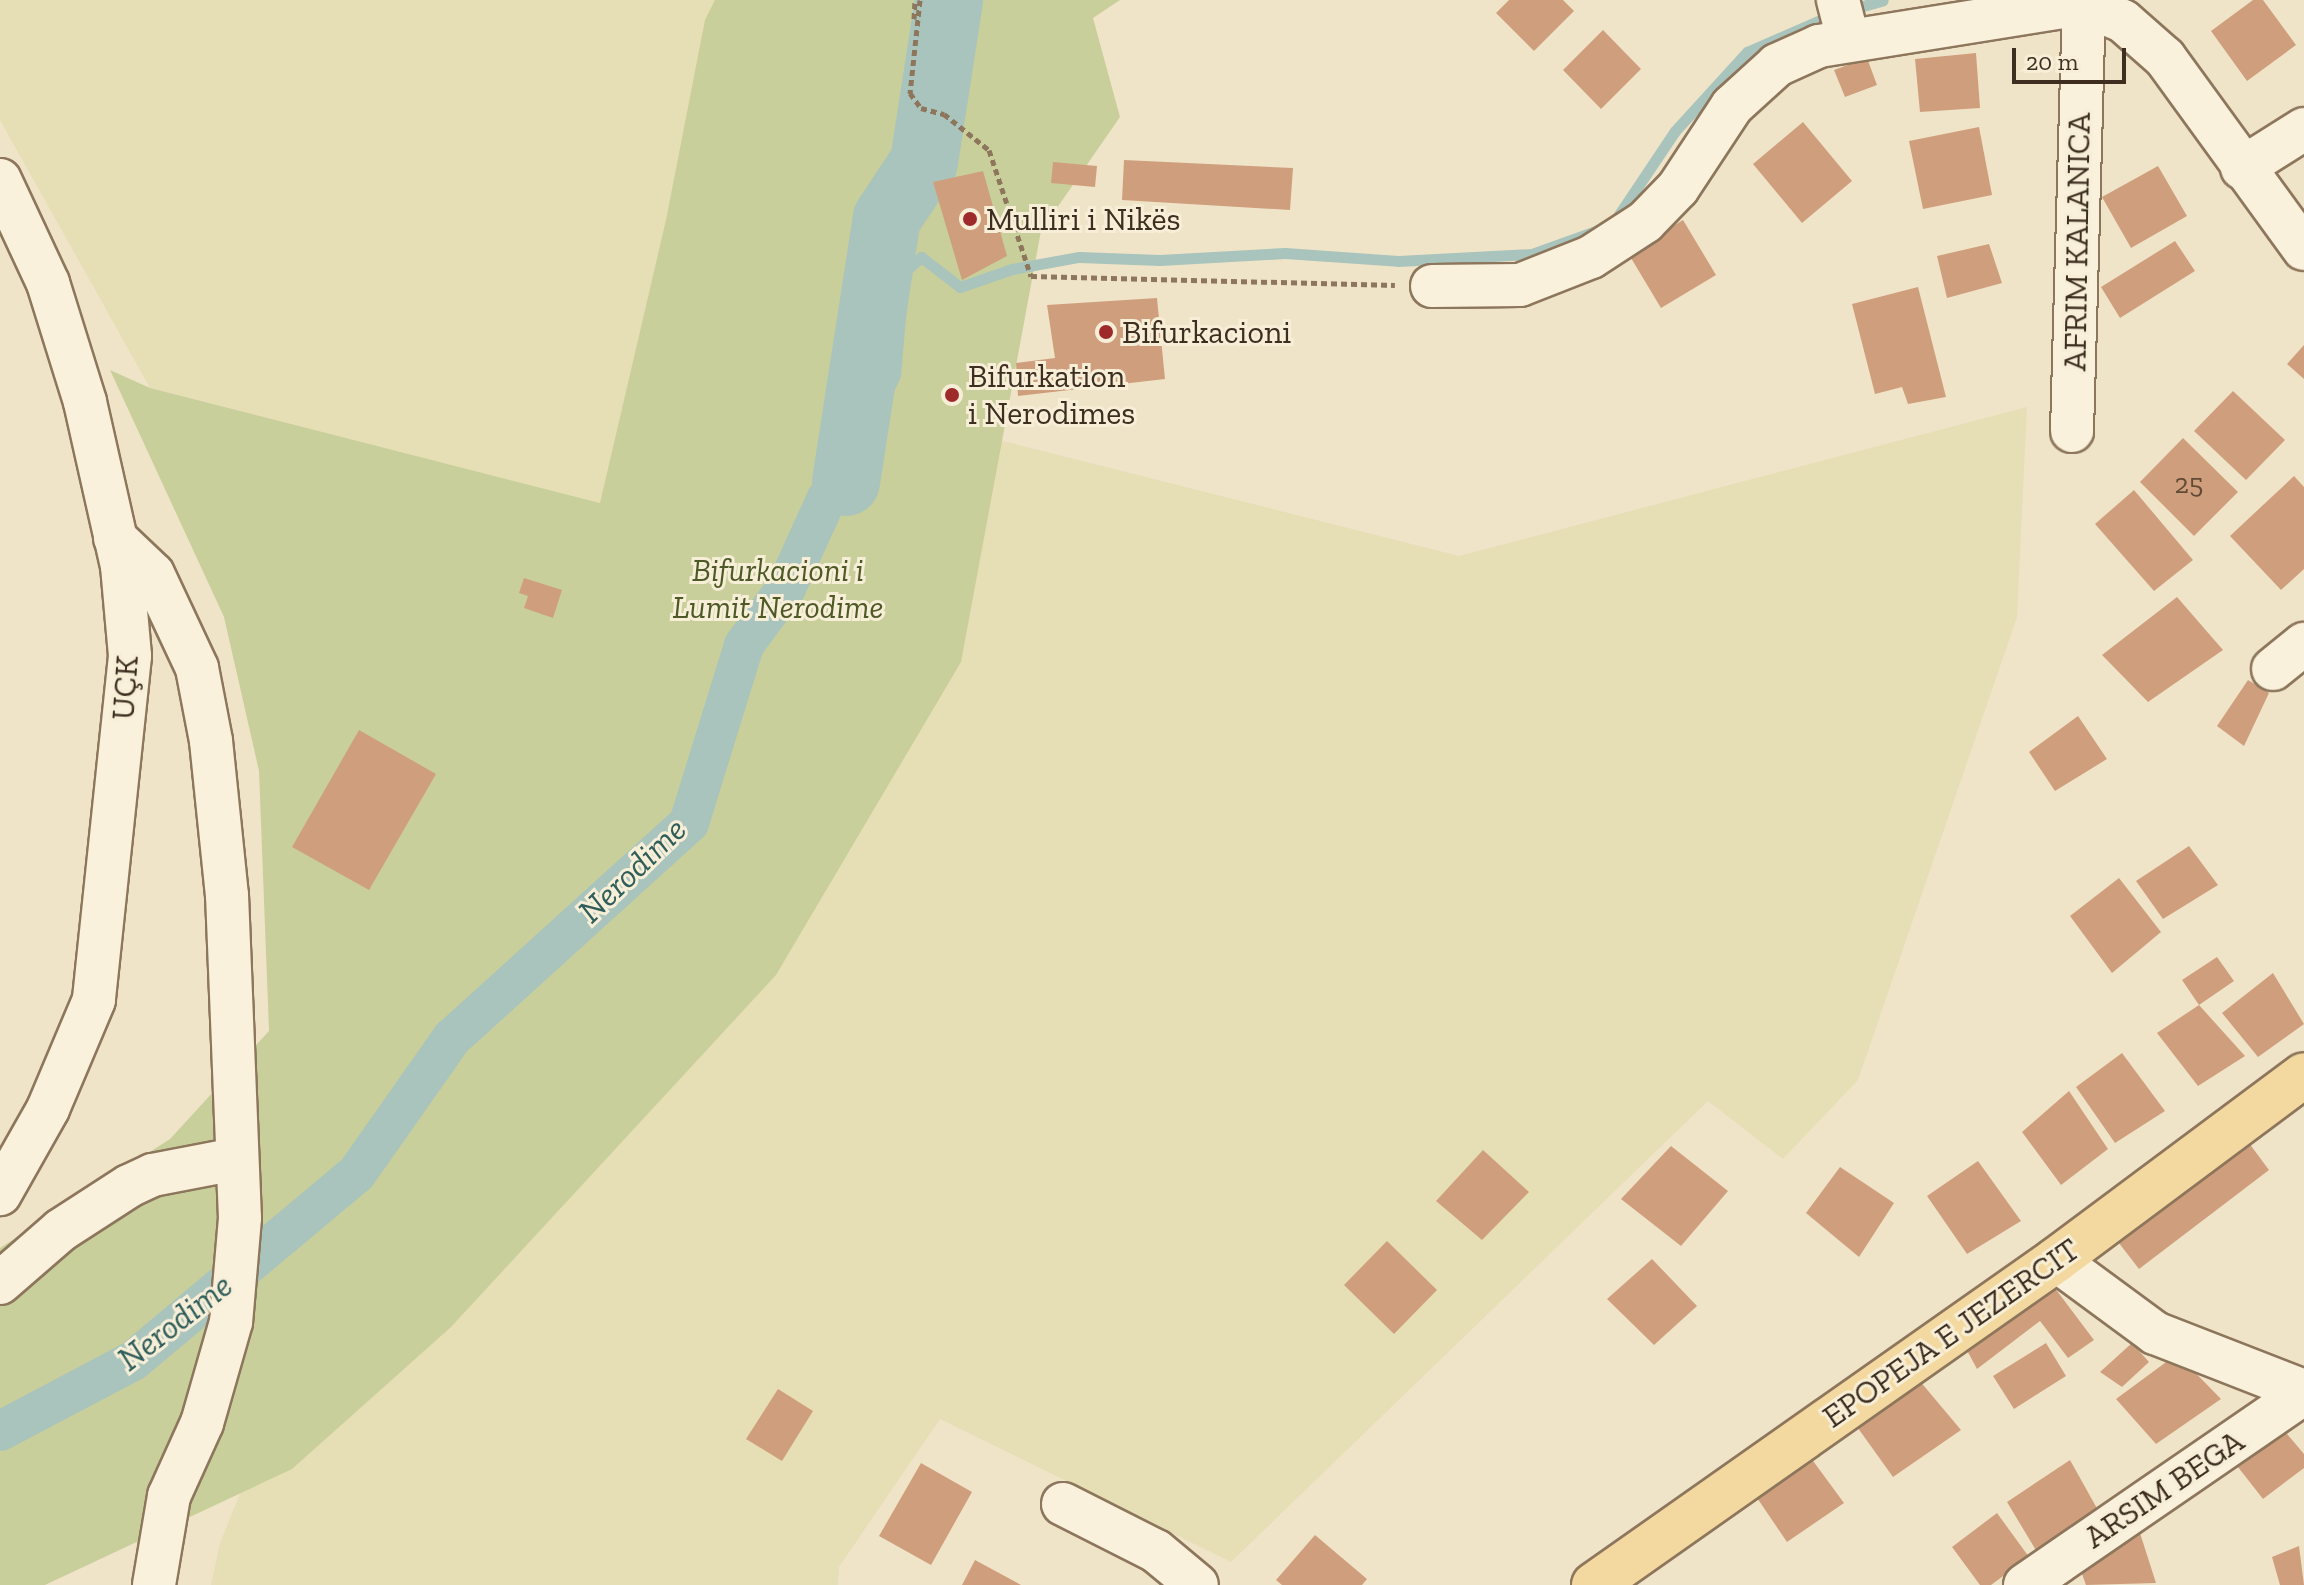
<!DOCTYPE html>
<html>
<head>
<meta charset="utf-8">
<style>
  body { margin:0 }
  #map { position:relative; width:2304px; height:1585px; overflow:hidden; background:#f0e4c8; font-family:"Zilla Slab",serif }
  div>[style] { position:absolute }
  .farmland>* { inset:0; background:#e6deb5 }
  .green>* { inset:0; background:#c9cf9b }
  .stream>* { height:11px; margin:-5.5px; padding:0 5.5px; transform-origin:5.5px; border-radius:5.5px; background:#a9c4bc }
  .canal>* { height:40px; margin:-20px; padding:0 20px; transform-origin:20px; border-radius:20px; background:#a9c4bc }
  .river>* { height:68px; margin:-34px; padding:0 34px; transform-origin:34px; border-radius:34px; background:#a9c4bc }
  .building>* { inset:0; background:#cf9f7d }
  .path>* { height:5px; margin-top:-2.5px; transform-origin:0; background:repeating-linear-gradient(90deg,#8d765c 0 6px,transparent 0 10px) }
  .roads { filter:drop-shadow(2px 0 #8d765c) drop-shadow(-2px 0 #8d765c) drop-shadow(0 2px #8d765c) drop-shadow(0 -2px #8d765c) }
  .minor>* { height:42px; margin:-21px; padding:0 21px; transform-origin:21px; border-radius:21px; background:#faf1dc }
  .major>* { height:44px; margin:-22px; padding:0 22px; transform-origin:22px; border-radius:22px; background:#f3d9a0 }
  .dots>* { width:22px; height:22px; translate:-50% -50%; box-sizing:border-box; border:4px solid #f7eed8; border-radius:50% }
  span { translate:-50% -50%; white-space:nowrap; text-align:center; line-height:1.15; -webkit-text-stroke:6px #f7eed8; paint-order:stroke }
  .number-label { font-size:28px; color:#624a37 }
  .number-label span { -webkit-text-stroke-width:0 }
  .poi-label { font-size:32px; color:#3d2e20 }
  .left { translate:0 -50%; text-align:left }
  .street-label { font-size:32px; color:#3d2e20 }
  .park-label { font-size:32px; color:#4d5a26; font-style:italic }
  .water-label { font-size:34px; color:#2f5d5a; font-style:italic }
  .scale { position:absolute; left:2012px; top:48px; width:114px; height:36px; box-sizing:border-box; border:4px solid #3d2e20; border-top:0; padding-left:10px; font-size:24px; line-height:28px; white-space:nowrap; color:#3d2e20; -webkit-text-stroke:6px #f7eed8; paint-order:stroke }
</style>
</head>
<body>
<div id="map">
  <div class="farmland">
    <i style="clip-path:polygon(0 0,772px 0,936px 424px,1459px 556px,2027px 407px,2017px 617px,1858px 1080px,1783px 1159px,1708px 1101px,1231px 1562px,940px 1419px,839px 1567px,838px 1585px,211px 1585px,220px 1543px,312px 1316px,784px 550px,150px 388px,0 120px)"></i>
  </div>
  <div class="green">
    <i style="clip-path:polygon(715px 0,1120px 0,1093px 18px,1120px 117px,1041px 231px,961px 662px,776px 975px,451px 1327px,292px 1469px,45px 1585px,0 1585px,0 1248px,170px 1139px,269px 1031px,259px 771px,224px 617px,110px 370px,150px 388px,600px 503px,666px 220px,705px 20px)"></i>
  </div>
  <div class="stream">
    <i style="left:1849px;top:10px;width:35px;rotate:-16deg"></i>
    <i style="left:846px;top:482px;width:118px;rotate:-65.4deg"></i>
    <i style="left:895px;top:375px;width:103px;rotate:-85deg"></i>
    <i style="left:904px;top:272px;width:23px;rotate:-41deg"></i>
    <i style="left:921px;top:257px;width:49px;rotate:37.6deg"></i>
    <i style="left:960px;top:287px;width:55px;rotate:-19.1deg"></i>
    <i style="left:1012px;top:269px;width:68px;rotate:-10.2deg"></i>
    <i style="left:1079px;top:257px;width:81px;rotate:2.1deg"></i>
    <i style="left:1160px;top:260px;width:125px;rotate:-3.2deg"></i>
    <i style="left:1285px;top:253px;width:113px;rotate:4deg"></i>
    <i style="left:1398px;top:261px;width:134px;rotate:-3deg"></i>
    <i style="left:1532px;top:254px;width:85px;rotate:-19.9deg"></i>
    <i style="left:1612px;top:225px;width:113px;rotate:-56.2deg"></i>
    <i style="left:1675px;top:131px;width:107px;rotate:-47.7deg"></i>
    <i style="left:1747px;top:52px;width:93px;rotate:-23.5deg"></i>
  </div>
  <div class="canal">
    <i style="left:0;top:1431px;width:150px;rotate:-27.8deg"></i>
    <i style="left:133px;top:1361px;width:292px;rotate:-40deg"></i>
    <i style="left:357px;top:1173px;width:165px;rotate:-54.9deg"></i>
    <i style="left:452px;top:1038px;width:320px;rotate:-42.2deg"></i>
    <i style="left:689px;top:823px;width:186px;rotate:-72.8deg"></i>
    <i style="left:744px;top:645px;width:71px;rotate:-53.6deg"></i>
    <i style="left:786px;top:588px;width:97px;rotate:-65.6deg"></i>
    <i style="left:826px;top:500px;width:27px;rotate:-42deg"></i>
  </div>
  <div class="river">
    <i style="left:846px;top:482px;width:267px;rotate:-81.2deg"></i>
    <i style="left:887px;top:218px;width:67px;rotate:-56.5deg"></i>
    <i style="left:924px;top:162px;width:164px;rotate:-81.2deg"></i>
  </div>
  <div class="building">
    <i style="clip-path:polygon(1509px 0,1563px 0,1574px 11px,1534px 51px,1496px 13px)"></i>
    <i style="clip-path:polygon(2253px 0,2263px 0,2296px 45px,2247px 81px,2211px 31px)"></i>
    <i style="clip-path:polygon(1603px 30px,1641px 69px,1601px 109px,1563px 70px)"></i>
    <i style="clip-path:polygon(1976px 53px,1980px 108px,1920px 112px,1915px 59px)"></i>
    <i style="clip-path:polygon(1867px 58px,1877px 85px,1845px 97px,1834px 70px)"></i>
    <i style="clip-path:polygon(1803px 122px,1852px 181px,1802px 223px,1753px 164px)"></i>
    <i style="clip-path:polygon(1979px 127px,1992px 195px,1923px 209px,1909px 141px)"></i>
    <i style="clip-path:polygon(1124px 160px,1293px 168px,1290px 210px,1122px 200px)"></i>
    <i style="clip-path:polygon(1053px 162px,1097px 166px,1095px 187px,1051px 183px)"></i>
    <i style="clip-path:polygon(2158px 166px,2187px 216px,2131px 248px,2102px 197px)"></i>
    <i style="clip-path:polygon(983px 171px,1007px 256px,962px 280px,933px 182px)"></i>
    <i style="clip-path:polygon(1683px 220px,1716px 275px,1661px 308px,1628px 253px)"></i>
    <i style="clip-path:polygon(2175px 241px,2195px 271px,2120px 318px,2101px 287px)"></i>
    <i style="clip-path:polygon(1989px 244px,2002px 283px,1947px 298px,1937px 256px)"></i>
    <i style="clip-path:polygon(1918px 287px,1946px 397px,1908px 404px,1902px 387px,1875px 394px,1852px 304px)"></i>
    <i style="clip-path:polygon(1157px 298px,1165px 379px,1018px 396px,1016px 363px,1055px 358px,1047px 305px)"></i>
    <i style="clip-path:polygon(2304px 345px,2304px 379px,2287px 364px)"></i>
    <i style="clip-path:polygon(2233px 391px,2285px 440px,2246px 480px,2194px 431px)"></i>
    <i style="clip-path:polygon(2183px 438px,2238px 492px,2194px 536px,2140px 482px)"></i>
    <i style="clip-path:polygon(2294px 476px,2304px 487px,2304px 569px,2281px 590px,2230px 536px)"></i>
    <i style="clip-path:polygon(2134px 490px,2193px 560px,2154px 591px,2095px 524px)"></i>
    <i style="clip-path:polygon(524px 578px,562px 590px,553px 618px,524px 608px,528px 596px,519px 593px)"></i>
    <i style="clip-path:polygon(2177px 597px,2223px 650px,2148px 702px,2102px 655px)"></i>
    <i style="clip-path:polygon(2248px 680px,2269px 693px,2244px 746px,2217px 726px)"></i>
    <i style="clip-path:polygon(2078px 716px,2107px 759px,2055px 791px,2029px 752px)"></i>
    <i style="clip-path:polygon(359px 730px,436px 774px,369px 890px,292px 847px)"></i>
    <i style="clip-path:polygon(2189px 846px,2218px 885px,2163px 919px,2136px 881px)"></i>
    <i style="clip-path:polygon(2119px 878px,2161px 932px,2112px 973px,2070px 916px)"></i>
    <i style="clip-path:polygon(2217px 957px,2234px 981px,2199px 1005px,2182px 980px)"></i>
    <i style="clip-path:polygon(2273px 973px,2304px 1024px,2258px 1057px,2222px 1013px)"></i>
    <i style="clip-path:polygon(2199px 1005px,2245px 1056px,2198px 1086px,2157px 1033px)"></i>
    <i style="clip-path:polygon(2122px 1053px,2165px 1111px,2115px 1143px,2076px 1087px)"></i>
    <i style="clip-path:polygon(2069px 1091px,2108px 1149px,2061px 1185px,2022px 1132px)"></i>
    <i style="clip-path:polygon(2243px 1135px,2269px 1170px,2139px 1269px,2112px 1234px)"></i>
    <i style="clip-path:polygon(1671px 1146px,1728px 1191px,1681px 1246px,1621px 1199px)"></i>
    <i style="clip-path:polygon(1483px 1150px,1529px 1192px,1482px 1240px,1436px 1201px)"></i>
    <i style="clip-path:polygon(1978px 1161px,2021px 1221px,1967px 1254px,1927px 1196px)"></i>
    <i style="clip-path:polygon(1840px 1167px,1894px 1203px,1859px 1257px,1806px 1213px)"></i>
    <i style="clip-path:polygon(1387px 1241px,1437px 1290px,1394px 1334px,1344px 1285px)"></i>
    <i style="clip-path:polygon(1652px 1259px,1697px 1306px,1654px 1345px,1607px 1299px)"></i>
    <i style="clip-path:polygon(2048px 1279px,2094px 1340px,2068px 1358px,2040px 1321px,1977px 1369px,1962px 1341px)"></i>
    <i style="clip-path:polygon(2046px 1343px,2066px 1376px,2014px 1409px,1993px 1376px)"></i>
    <i style="clip-path:polygon(2132px 1343px,2149px 1362px,2122px 1387px,2100px 1372px)"></i>
    <i style="clip-path:polygon(2177px 1354px,2221px 1399px,2156px 1444px,2116px 1399px)"></i>
    <i style="clip-path:polygon(1919px 1380px,1961px 1430px,1893px 1477px,1855px 1424px)"></i>
    <i style="clip-path:polygon(778px 1389px,813px 1411px,782px 1461px,746px 1439px)"></i>
    <i style="clip-path:polygon(2281px 1427px,2304px 1454px,2304px 1468px,2263px 1499px,2234px 1462px)"></i>
    <i style="clip-path:polygon(1808px 1454px,1844px 1503px,1787px 1542px,1753px 1492px)"></i>
    <i style="clip-path:polygon(2070px 1460px,2099px 1512px,2037px 1552px,2007px 1502px)"></i>
    <i style="clip-path:polygon(921px 1463px,972px 1492px,931px 1565px,879px 1536px)"></i>
    <i style="clip-path:polygon(1997px 1513px,2029px 1557px,1991px 1585px,1980px 1585px,1952px 1547px)"></i>
    <i style="clip-path:polygon(2139px 1530px,2156px 1583px,2086px 1585px,2078px 1563px)"></i>
    <i style="clip-path:polygon(1315px 1535px,1367px 1579px,1362px 1585px,1282px 1585px,1276px 1580px)"></i>
    <i style="clip-path:polygon(2299px 1546px,2304px 1585px,2280px 1585px,2272px 1557px)"></i>
    <i style="clip-path:polygon(975px 1560px,1021px 1585px,962px 1585px)"></i>
  </div>
  <div class="path">
    <i style="left:920px;top:0;width:94px;rotate:96.1deg"></i>
    <i style="left:910px;top:93px;width:19px;rotate:54deg"></i>
    <i style="left:921px;top:108px;width:24px;rotate:15deg"></i>
    <i style="left:944px;top:114px;width:58px;rotate:38.7deg"></i>
    <i style="left:989px;top:150px;width:133px;rotate:71.6deg"></i>
    <i style="left:1031px;top:276px;width:364px;rotate:1.4deg"></i>
    <i style="left:914px;top:19px;width:19px;rotate:-87deg"></i>
  </div>
  <div class="roads">
    <div class="minor">
      <i style="left:1838px;top:0;width:40px;rotate:75.6deg"></i>
      <i style="left:2242px;top:168px;width:73px;rotate:-32.2deg"></i>
      <i style="left:0;top:180px;width:114px;rotate:65deg"></i>
      <i style="left:48px;top:283px;width:125px;rotate:72.7deg"></i>
      <i style="left:85px;top:402px;width:168px;rotate:77.3deg"></i>
      <i style="left:122px;top:566px;width:90px;rotate:84.9deg"></i>
      <i style="left:130px;top:656px;width:346px;rotate:96deg"></i>
      <i style="left:94px;top:1000px;width:118px;rotate:112.9deg"></i>
      <i style="left:48px;top:1109px;width:98px;rotate:119.5deg"></i>
      <i style="left:1432px;top:286px;width:88px;rotate:-0.7deg"></i>
      <i style="left:1520px;top:285px;width:76px;rotate:-21.5deg"></i>
      <i style="left:1591px;top:257px;width:64px;rotate:-32.9deg"></i>
      <i style="left:1645px;top:222px;width:47px;rotate:-45.9deg"></i>
      <i style="left:1678px;top:188px;width:98px;rotate:-56.6deg"></i>
      <i style="left:1732px;top:106px;width:61px;rotate:-42.3deg"></i>
      <i style="left:1777px;top:65px;width:46px;rotate:-24.3deg"></i>
      <i style="left:1819px;top:46px;width:266px;rotate:-9.1deg"></i>
      <i style="left:2082px;top:4px;width:44px;rotate:22.5deg"></i>
      <i style="left:2123px;top:21px;width:56px;rotate:41.4deg"></i>
      <i style="left:2165px;top:58px;width:236px;rotate:54deg"></i>
      <i style="left:2072px;top:431px;width:431px;rotate:-88.4deg"></i>
      <i style="left:115px;top:538px;width:52px;rotate:43.5deg"></i>
      <i style="left:153px;top:574px;width:104px;rotate:64.9deg"></i>
      <i style="left:197px;top:668px;width:74px;rotate:79.1deg"></i>
      <i style="left:211px;top:741px;width:155px;rotate:84.1deg"></i>
      <i style="left:227px;top:895px;width:323px;rotate:87.7deg"></i>
      <i style="left:240px;top:1218px;width:104px;rotate:94.9deg"></i>
      <i style="left:231px;top:1322px;width:105px;rotate:106deg"></i>
      <i style="left:202px;top:1423px;width:80px;rotate:114.3deg"></i>
      <i style="left:169px;top:1496px;width:90px;rotate:99.6deg"></i>
      <i style="left:2273px;top:669px;width:40px;rotate:-39deg"></i>
      <i style="left:2056px;top:1260px;width:123px;rotate:36.4deg"></i>
      <i style="left:2155px;top:1333px;width:160px;rotate:21.3deg"></i>
      <i style="left:0;top:1283px;width:81px;rotate:-41deg"></i>
      <i style="left:61px;top:1230px;width:81px;rotate:-32.9deg"></i>
      <i style="left:129px;top:1186px;width:26px;rotate:-25deg"></i>
      <i style="left:153px;top:1175px;width:85px;rotate:-10.9deg"></i>
      <i style="left:1063px;top:1504px;width:104px;rotate:26.8deg"></i>
      <i style="left:1156px;top:1551px;width:53px;rotate:39.7deg"></i>
      <i style="left:2025px;top:1585px;width:339px;rotate:-34.5deg"></i>
    </div>
    <div class="major">
      <i style="left:1594px;top:1585px;width:565px;rotate:-35.12deg"></i>
      <i style="left:2056px;top:1260px;width:309px;rotate:-36.7deg"></i>
    </div>
  </div>
  <div class="dots">
    <i style="left:970px;top:219px;background:#9e2a2b"></i>
    <i style="left:1106px;top:332px;background:#9e2a2b"></i>
    <i style="left:952px;top:395px;background:#9e2a2b"></i>
  </div>
  <div class="number-label">
    <span style="left:2189px;top:484px">25</span>
  </div>
  <div class="poi-label">
    <span class="left" style="left:986px;top:219px">Mulliri i Nikës</span>
    <span class="left" style="left:1122px;top:332px">Bifurkacioni</span>
    <span class="left" style="left:968px;top:395px">Bifurkation<br>i Nerodimes</span>
  </div>
  <div class="street-label">
    <span style="left:2077px;top:242px;rotate:-89deg">AFRIM KALANICA</span>
    <span style="left:125px;top:688px;rotate:-86deg">UÇK</span>
    <span style="left:1951px;top:1333px;rotate:-35deg">EPOPEJA E JEZERCIT</span>
    <span style="left:2164px;top:1489px;rotate:-34deg">ARSIM BEGA</span>
  </div>
  <div class="park-label">
    <span style="left:778px;top:589px">Bifurkacioni i<br>Lumit Nerodime</span>
  </div>
  <div class="water-label">
    <span style="left:632px;top:870px;rotate:-44deg">Nerodime</span>
    <span style="left:175px;top:1322px;rotate:-38deg">Nerodime</span>
  </div>
  <div class="scale">20 m</div>
</div>
</body>
</html>
